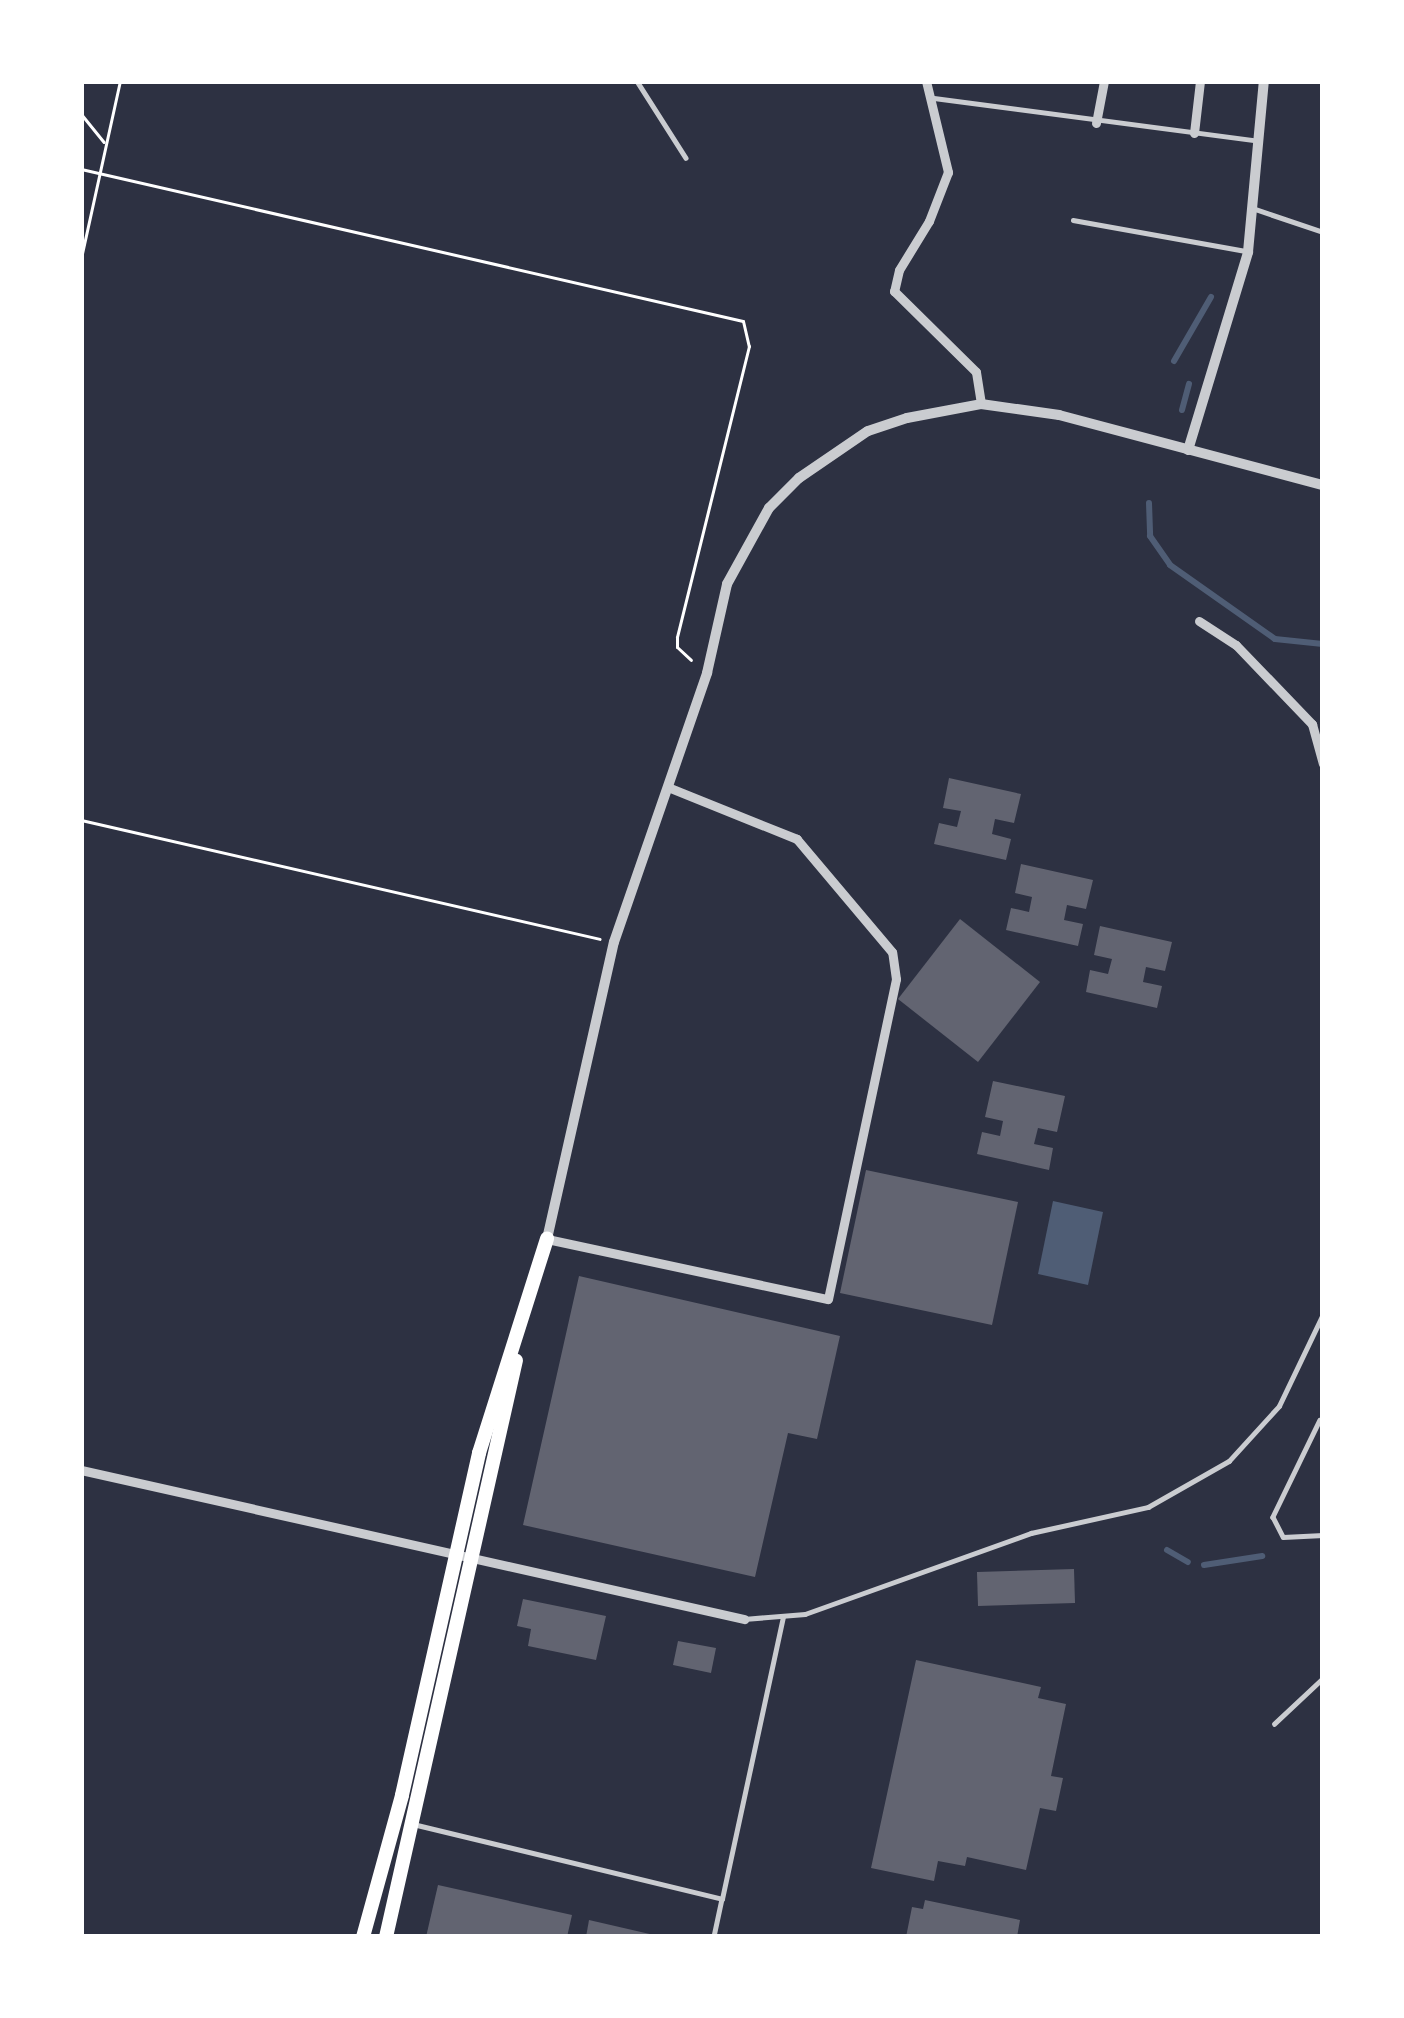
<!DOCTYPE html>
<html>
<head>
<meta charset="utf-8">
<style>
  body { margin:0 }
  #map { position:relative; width:1404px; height:2018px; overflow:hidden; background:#2d3142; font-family:"Work Sans",sans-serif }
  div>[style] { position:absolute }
  .water>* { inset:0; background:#4f5d75 }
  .stream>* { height:6px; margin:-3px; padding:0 3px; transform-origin:3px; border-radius:3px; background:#4f5d75 }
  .building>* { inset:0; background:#626471 }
  .path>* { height:3px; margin:-1.5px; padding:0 1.5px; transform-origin:1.5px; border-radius:1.5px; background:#fff }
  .service>* { height:4.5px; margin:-2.25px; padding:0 2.25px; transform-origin:2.25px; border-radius:2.25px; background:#caccd0 }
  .minor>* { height:9px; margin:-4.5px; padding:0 4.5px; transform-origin:4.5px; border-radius:4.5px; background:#caccd0 }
  .tertiary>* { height:10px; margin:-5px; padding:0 5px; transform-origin:5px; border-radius:5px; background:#caccd0 }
  .trunk>* { height:14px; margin:-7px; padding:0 7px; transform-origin:7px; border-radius:7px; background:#fff }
  span { translate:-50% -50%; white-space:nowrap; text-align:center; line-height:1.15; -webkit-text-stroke:10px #fff; paint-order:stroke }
  .frame { position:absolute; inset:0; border:84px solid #fff; pointer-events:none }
</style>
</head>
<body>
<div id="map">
  <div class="water">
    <i style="clip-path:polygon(1053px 1201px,1103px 1212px,1088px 1285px,1038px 1274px)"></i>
  </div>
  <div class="stream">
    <i style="left:1174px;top:361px;width:74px;rotate:-60deg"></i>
    <i style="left:1182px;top:410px;width:27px;rotate:-75deg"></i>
    <i style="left:1149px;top:503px;width:33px;rotate:88deg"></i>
    <i style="left:1150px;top:536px;width:35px;rotate:55deg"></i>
    <i style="left:1170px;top:565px;width:128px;rotate:35.2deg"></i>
    <i style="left:1275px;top:639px;width:48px;rotate:5.9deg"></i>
    <i style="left:1167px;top:1550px;width:24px;rotate:30deg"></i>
    <i style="left:1204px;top:1565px;width:59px;rotate:-8.8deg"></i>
  </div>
  <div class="building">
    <i style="clip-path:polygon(949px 778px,1021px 794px,1014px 823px,995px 819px,992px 834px,1011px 839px,1006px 860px,934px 844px,939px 823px,957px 827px,961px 811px,943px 808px)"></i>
    <i style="clip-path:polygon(1021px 864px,1093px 880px,1086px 909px,1067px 905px,1064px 920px,1083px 924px,1078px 946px,1006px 930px,1011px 908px,1029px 912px,1032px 897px,1015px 893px)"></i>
    <i style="clip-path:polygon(960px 919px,1040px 982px,978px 1062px,898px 999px)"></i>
    <i style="clip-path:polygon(1100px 926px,1172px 942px,1165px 971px,1146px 967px,1143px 982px,1162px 986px,1157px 1008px,1086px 992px,1090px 970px,1108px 974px,1112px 959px,1094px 955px)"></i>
    <i style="clip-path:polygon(993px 1081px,1065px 1096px,1057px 1132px,1038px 1128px,1034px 1144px,1053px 1148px,1049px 1170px,977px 1154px,982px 1132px,1000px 1136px,1003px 1121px,985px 1117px)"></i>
    <i style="clip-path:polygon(866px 1170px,1018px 1202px,992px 1325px,840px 1293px)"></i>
    <i style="clip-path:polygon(579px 1276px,840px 1336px,817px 1439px,788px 1433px,755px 1577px,523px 1525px)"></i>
    <i style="clip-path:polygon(1074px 1569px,1075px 1603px,978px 1606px,977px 1572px)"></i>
    <i style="clip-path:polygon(523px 1599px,606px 1616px,596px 1660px,528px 1646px,531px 1629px,517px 1626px)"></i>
    <i style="clip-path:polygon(678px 1641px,716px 1648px,711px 1673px,673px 1665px)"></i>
    <i style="clip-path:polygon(916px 1660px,1041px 1687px,1038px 1698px,1066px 1704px,1051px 1776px,1063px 1778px,1056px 1811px,1040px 1808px,1026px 1870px,967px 1857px,965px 1866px,938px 1861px,934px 1881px,871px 1868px)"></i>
    <i style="clip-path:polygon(438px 1885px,572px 1915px,567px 1937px,426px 1937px)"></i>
    <i style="clip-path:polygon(925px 1900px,1020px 1920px,1017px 1937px,906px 1937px,912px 1907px,923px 1909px)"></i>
    <i style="clip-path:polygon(589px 1920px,654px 1935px,654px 1937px,586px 1937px)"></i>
  </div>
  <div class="path">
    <i style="left:81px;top:114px;width:36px;rotate:51deg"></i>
    <i style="left:81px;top:169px;width:679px;rotate:12.93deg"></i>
    <i style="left:743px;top:321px;width:26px;rotate:77deg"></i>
    <i style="left:749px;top:346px;width:300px;rotate:103.9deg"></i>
    <i style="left:677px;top:637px;width:10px;rotate:90deg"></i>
    <i style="left:677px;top:647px;width:19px;rotate:43deg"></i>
    <i style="left:81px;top:258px;width:181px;rotate:-77.6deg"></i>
    <i style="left:81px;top:820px;width:532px;rotate:12.91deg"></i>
  </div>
  <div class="service">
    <i style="left:637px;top:81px;width:91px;rotate:57.5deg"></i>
    <i style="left:934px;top:98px;width:324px;rotate:7.5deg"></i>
    <i style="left:1255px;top:209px;width:72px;rotate:18.7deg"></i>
    <i style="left:1073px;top:220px;width:175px;rotate:10.2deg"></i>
    <i style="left:1320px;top:1420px;width:108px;rotate:115.9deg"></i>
    <i style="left:1273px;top:1517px;width:22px;rotate:63deg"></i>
    <i style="left:1283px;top:1537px;width:40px;rotate:-2.9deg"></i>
    <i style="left:744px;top:1619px;width:61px;rotate:-4.7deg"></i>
    <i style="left:805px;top:1614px;width:240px;rotate:-19.7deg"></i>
    <i style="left:1031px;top:1533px;width:120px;rotate:-12.5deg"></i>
    <i style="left:1148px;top:1507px;width:93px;rotate:-29.6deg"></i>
    <i style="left:1229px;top:1461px;width:74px;rotate:-47.7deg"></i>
    <i style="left:1279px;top:1406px;width:102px;rotate:-64.4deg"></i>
    <i style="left:1274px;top:1724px;width:67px;rotate:-43.2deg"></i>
    <i style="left:413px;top:1824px;width:318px;rotate:13.6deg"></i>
    <i style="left:722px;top:1899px;width:39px;rotate:102deg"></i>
    <i style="left:722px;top:1899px;width:288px;rotate:-77.8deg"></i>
  </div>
  <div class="minor">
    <i style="left:926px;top:81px;width:94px;rotate:76.4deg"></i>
    <i style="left:948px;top:172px;width:53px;rotate:111.2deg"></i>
    <i style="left:929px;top:221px;width:57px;rotate:121.5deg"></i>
    <i style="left:899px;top:270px;width:22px;rotate:103deg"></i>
    <i style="left:894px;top:291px;width:115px;rotate:44.6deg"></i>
    <i style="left:976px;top:372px;width:32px;rotate:81deg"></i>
    <i style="left:1096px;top:123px;width:43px;rotate:-79.2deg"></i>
    <i style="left:1194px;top:133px;width:52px;rotate:-83.4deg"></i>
    <i style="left:1199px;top:621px;width:44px;rotate:33deg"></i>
    <i style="left:1236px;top:645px;width:110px;rotate:46.1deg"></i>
    <i style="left:1312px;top:724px;width:41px;rotate:74.6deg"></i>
    <i style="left:547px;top:1239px;width:287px;rotate:12.1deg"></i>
    <i style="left:828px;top:1299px;width:327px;rotate:-78deg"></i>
    <i style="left:896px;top:979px;width:27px;rotate:-98deg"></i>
    <i style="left:892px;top:952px;width:148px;rotate:-130.1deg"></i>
    <i style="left:797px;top:839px;width:137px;rotate:-158.1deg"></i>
    <i style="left:81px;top:1470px;width:680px;rotate:12.67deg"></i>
  </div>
  <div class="tertiary">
    <i style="left:1188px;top:450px;width:207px;rotate:-73.1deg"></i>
    <i style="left:1248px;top:252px;width:172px;rotate:-84.7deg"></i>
    <i style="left:547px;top:1239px;width:304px;rotate:-77.3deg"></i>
    <i style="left:614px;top:942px;width:285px;rotate:-70.9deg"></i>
    <i style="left:707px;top:673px;width:91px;rotate:-77.3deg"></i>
    <i style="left:727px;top:584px;width:87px;rotate:-61.1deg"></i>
    <i style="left:769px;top:508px;width:42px;rotate:-45deg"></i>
    <i style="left:799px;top:478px;width:83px;rotate:-34.3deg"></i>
    <i style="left:868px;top:431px;width:41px;rotate:-18.4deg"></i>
    <i style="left:907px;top:418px;width:75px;rotate:-10.7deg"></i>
    <i style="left:981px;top:404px;width:79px;rotate:8deg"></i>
    <i style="left:1059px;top:415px;width:273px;rotate:14.9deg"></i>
  </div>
  <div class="trunk">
    <i style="left:363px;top:1937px;width:147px;rotate:-74.6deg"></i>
    <i style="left:402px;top:1795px;width:351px;rotate:-77.3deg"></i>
    <i style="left:479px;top:1453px;width:225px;rotate:-72.4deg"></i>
    <i style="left:386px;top:1937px;width:591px;rotate:-77.3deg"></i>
  </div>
  <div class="frame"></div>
</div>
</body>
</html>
